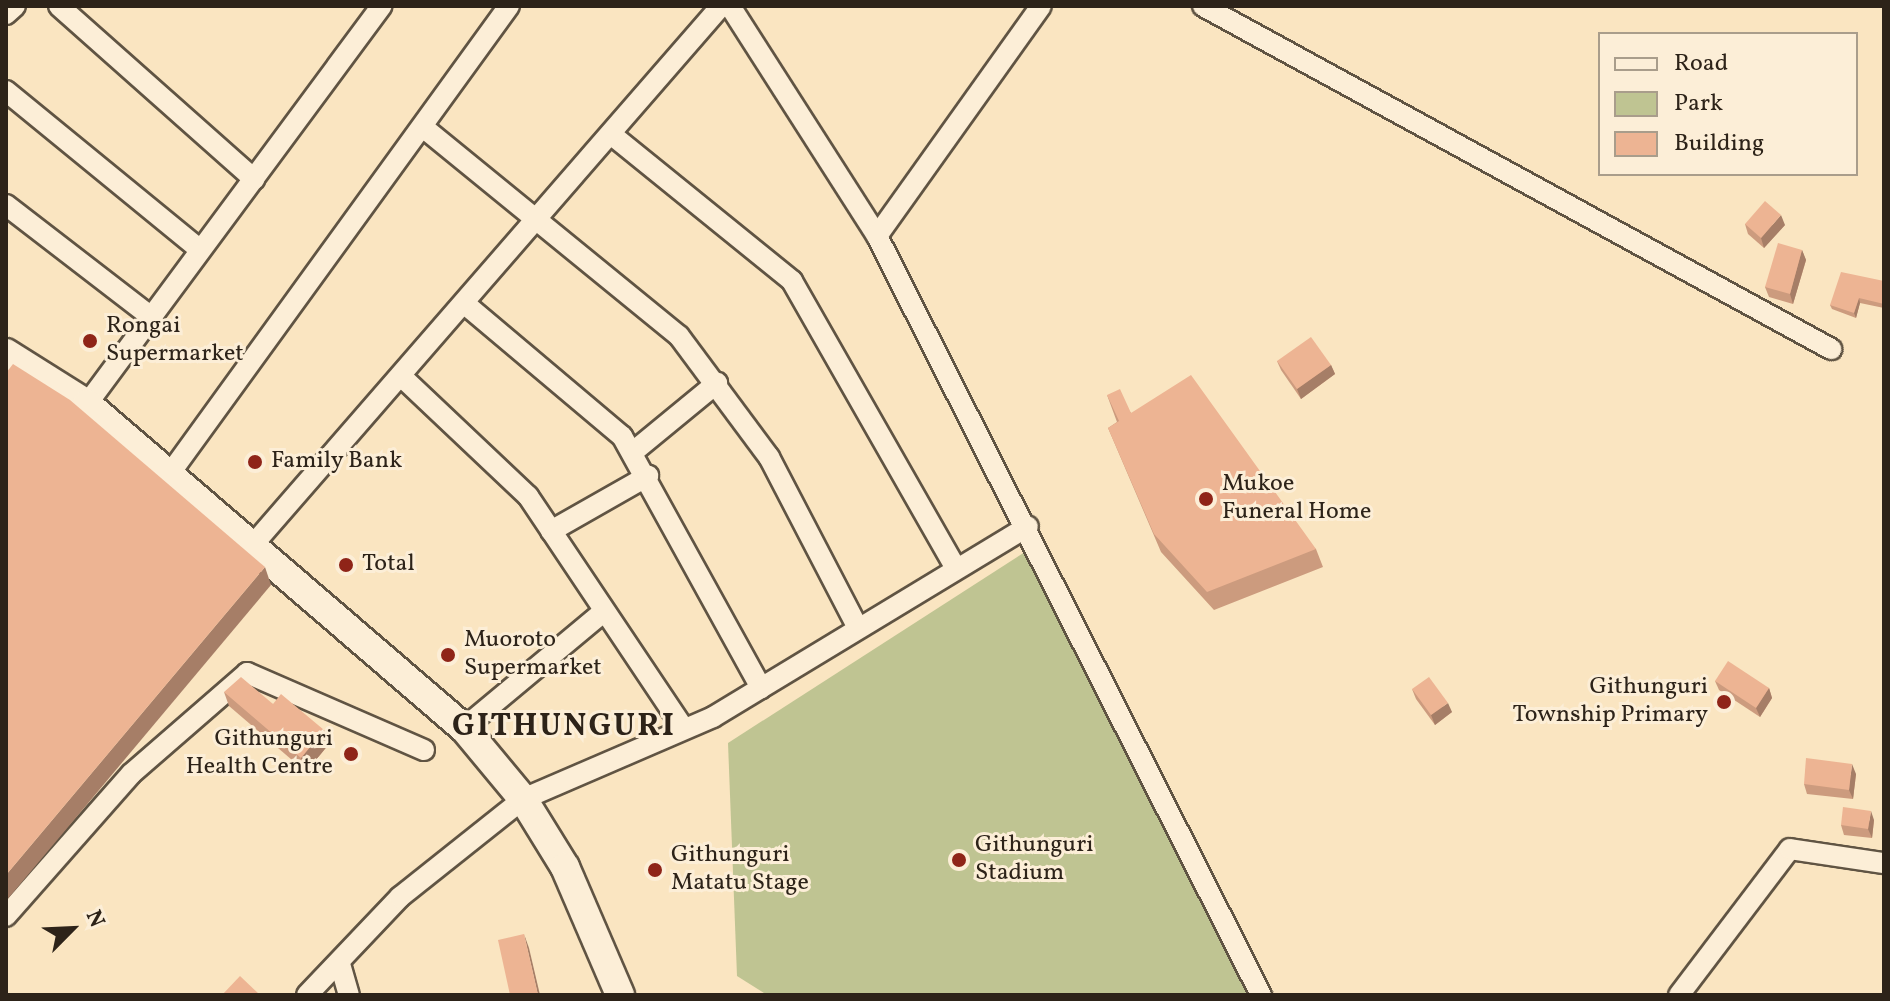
<!DOCTYPE html>
<html>
<head>
<meta charset="utf-8">
<style>
  body { margin:0 }
  #map { position:relative; width:1890px; height:1001px; overflow:hidden; background:#fae5c1; font-family:Vollkorn,serif }
  div>[style] { position:absolute }
  .green>* { inset:0; background:#bfc492 }
  .roads { filter:drop-shadow(2px 0 #605443) drop-shadow(-2px 0 #605443) drop-shadow(0 2px #605443) drop-shadow(0 -2px #605443) }
  .minor>* { height:20px; margin:-10px; padding:0 10px; transform-origin:10px; border-radius:10px; background:#fceed7 }
  .secondary>* { height:28px; margin:-14px; padding:0 14px; transform-origin:14px; border-radius:14px; background:#fceed7 }
  .wall>* { inset:0; background:#cc9b7e }
  .shaded-wall>* { inset:0; background:#a67e67 }
  .building>* { inset:0; background:#edb493 }
  .dots>* { width:22px; height:22px; translate:-50% -50%; box-sizing:border-box; border:4px solid #fceed7; border-radius:50% }
  span { translate:-50% -50%; white-space:nowrap; text-align:center; line-height:1.15; -webkit-text-stroke:6px #fceed7; paint-order:stroke }
  .poi-label { font-size:24px; color:#2d2319 }
  .left { translate:0 -50%; text-align:left }
  .right { translate:-100% -50%; text-align:right }
  .district-label { font-size:32px; color:#2d2319; font-weight:700; letter-spacing:2px }
  .frame { position:absolute; inset:0; border:8px solid #2d2319; pointer-events:none }
  .legend { position:absolute; left:1598px; top:32px; width:260px; height:144px; box-sizing:border-box; background:#fceed7; border:2px solid #a99d8b; margin:0; padding:10px 14px; list-style:none; font-size:24px; color:#2d2319 }
  .legend li { display:flex; align-items:center; gap:16px; height:40px }
  .legend b { width:40px; border:2px solid #a99d8b }
  .north { position:absolute; left:32px; top:889px; width:80px; height:80px; -webkit-text-stroke:6px #fceed7; paint-order:stroke; rotate:66deg; font-size:22px; font-weight:700; line-height:32px; text-align:center; color:#2d2319 }
  .north::after { content:''; display:block; margin:auto; width:28px; height:36px; background:#2d2319; clip-path:polygon(50% 0,100% 100%,50% 72%,0 100%) }
</style>
</head>
<body>
<div id="map">
  <div class="green">
    <i style="clip-path:polygon(1028px 550px,1255px 995px,767px 995px,737px 976px,728px 743px)"></i>
  </div>
  <div class="roads">
    <div class="minor">
      <i style="left:59px;top:6px;width:261px;rotate:41.6deg"></i>
      <i style="left:730px;top:6px;width:273px;rotate:57.4deg"></i>
      <i style="left:877px;top:236px;width:851px;rotate:63.16deg"></i>
      <i style="left:1203px;top:6px;width:716px;rotate:28.64deg"></i>
      <i style="left:6px;top:14px;width:12px;rotate:-42deg"></i>
      <i style="left:6px;top:91px;width:248px;rotate:39.3deg"></i>
      <i style="left:424px;top:128px;width:329px;rotate:39.2deg"></i>
      <i style="left:679px;top:336px;width:151px;rotate:53.4deg"></i>
      <i style="left:769px;top:457px;width:188px;rotate:62.5deg"></i>
      <i style="left:612px;top:135px;width:232px;rotate:39deg"></i>
      <i style="left:792px;top:281px;width:331px;rotate:60.3deg"></i>
      <i style="left:6px;top:205px;width:180px;rotate:37.6deg"></i>
      <i style="left:877px;top:236px;width:282px;rotate:-54.5deg"></i>
      <i style="left:465px;top:304px;width:205px;rotate:40.1deg"></i>
      <i style="left:622px;top:436px;width:288px;rotate:61.1deg"></i>
      <i style="left:401px;top:376px;width:175px;rotate:43.4deg"></i>
      <i style="left:528px;top:496px;width:280px;rotate:56.2deg"></i>
      <i style="left:87px;top:404px;width:495px;rotate:-53.5deg"></i>
      <i style="left:633px;top:452px;width:109px;rotate:-39.4deg"></i>
      <i style="left:166px;top:479px;width:584px;rotate:-54.05deg"></i>
      <i style="left:551px;top:531px;width:112px;rotate:-29.6deg"></i>
      <i style="left:251px;top:547px;width:717px;rotate:-49.02deg"></i>
      <i style="left:464px;top:728px;width:180px;rotate:-39.8deg"></i>
      <i style="left:6px;top:916px;width:189px;rotate:-48.6deg"></i>
      <i style="left:131px;top:774px;width:154px;rotate:-41deg"></i>
      <i style="left:247px;top:673px;width:193px;rotate:23.5deg"></i>
      <i style="left:340px;top:964px;width:32px;rotate:74deg"></i>
      <i style="left:307px;top:995px;width:135px;rotate:-46.5deg"></i>
      <i style="left:400px;top:897px;width:157px;rotate:-38.5deg"></i>
      <i style="left:523px;top:799px;width:207px;rotate:-23.3deg"></i>
      <i style="left:713px;top:717px;width:368px;rotate:-31.2deg"></i>
      <i style="left:1679px;top:995px;width:183px;rotate:-52.8deg"></i>
      <i style="left:1790px;top:849px;width:95px;rotate:8.5deg"></i>
    </div>
    <div class="secondary">
      <i style="left:6px;top:353px;width:96px;rotate:32.2deg"></i>
      <i style="left:87px;top:404px;width:497px;rotate:40.7deg"></i>
      <i style="left:464px;top:728px;width:92px;rotate:50.3deg"></i>
      <i style="left:523px;top:799px;width:80px;rotate:58.3deg"></i>
      <i style="left:565px;top:867px;width:139px;rotate:66.7deg"></i>
    </div>
  </div>
  <div class="wall">
    <i style="clip-path:polygon(1745px 224px,1785px 225px,1764px 248px,1748px 234px)"></i>
    <i style="clip-path:polygon(1802px 250px,1806px 260px,1793px 304px,1769px 297px,1765px 287px)"></i>
    <i style="clip-path:polygon(1884px 281px,1884px 308px,1860px 303px,1856px 318px,1832px 309px,1830px 305px)"></i>
    <i style="clip-path:polygon(1277px 361px,1331px 365px,1335px 374px,1301px 399px,1281px 370px)"></i>
    <i style="clip-path:polygon(1107px 395px,1316px 549px,1323px 567px,1214px 610px,1161px 552px,1108px 428px,1117px 422px)"></i>
    <i style="clip-path:polygon(1715px 681px,1769px 688px,1772px 698px,1760px 717px,1719px 690px)"></i>
    <i style="clip-path:polygon(1412px 689px,1452px 712px,1435px 725px,1416px 699px)"></i>
    <i style="clip-path:polygon(224px 692px,273px 704px,329px 744px,306px 772px,229px 706px)"></i>
    <i style="clip-path:polygon(1856px 774px,1853px 799px,1807px 794px,1804px 784px)"></i>
    <i style="clip-path:polygon(1874px 820px,1872px 838px,1844px 835px,1841px 825px)"></i>
  </div>
  <div class="shaded-wall">
    <i style="clip-path:polygon(1781px 215px,1785px 225px,1764px 248px,1761px 238px)"></i>
    <i style="clip-path:polygon(1802px 250px,1806px 260px,1793px 304px,1790px 294px)"></i>
    <i style="clip-path:polygon(1859px 298px,1860px 303px,1856px 318px,1854px 313px)"></i>
    <i style="clip-path:polygon(1331px 365px,1335px 374px,1301px 399px,1297px 389px)"></i>
    <i style="clip-path:polygon(265px 567px,271px 585px,6px 901px,6px 875px)"></i>
    <i style="clip-path:polygon(1769px 688px,1772px 698px,1760px 717px,1756px 708px)"></i>
    <i style="clip-path:polygon(1448px 703px,1452px 712px,1435px 725px,1431px 715px)"></i>
    <i style="clip-path:polygon(324px 730px,329px 744px,306px 772px,301px 758px)"></i>
    <i style="clip-path:polygon(1852px 764px,1856px 774px,1853px 799px,1849px 790px)"></i>
    <i style="clip-path:polygon(1871px 811px,1874px 820px,1872px 838px,1868px 829px)"></i>
    <i style="clip-path:polygon(524px 934px,529px 948px,540px 995px,538px 995px)"></i>
  </div>
  <div class="building">
    <i style="clip-path:polygon(1765px 201px,1781px 215px,1761px 238px,1745px 224px)"></i>
    <i style="clip-path:polygon(1778px 243px,1802px 250px,1790px 294px,1765px 287px)"></i>
    <i style="clip-path:polygon(1841px 272px,1884px 281px,1884px 304px,1859px 298px,1854px 313px,1830px 305px)"></i>
    <i style="clip-path:polygon(1311px 337px,1331px 365px,1297px 389px,1277px 361px)"></i>
    <i style="clip-path:polygon(13px 364px,70px 400px,265px 567px,6px 875px,6px 373px)"></i>
    <i style="clip-path:polygon(1191px 375px,1316px 549px,1207px 592px,1154px 534px,1108px 428px,1119px 421px,1107px 395px,1120px 389px,1131px 413px)"></i>
    <i style="clip-path:polygon(1728px 661px,1769px 688px,1756px 708px,1715px 681px)"></i>
    <i style="clip-path:polygon(241px 677px,273px 704px,281px 694px,324px 730px,301px 758px,224px 692px)"></i>
    <i style="clip-path:polygon(1429px 677px,1448px 703px,1431px 715px,1412px 689px)"></i>
    <i style="clip-path:polygon(1806px 758px,1852px 764px,1849px 790px,1804px 784px)"></i>
    <i style="clip-path:polygon(1843px 807px,1871px 811px,1868px 829px,1841px 825px)"></i>
    <i style="clip-path:polygon(524px 934px,538px 995px,510px 995px,498px 940px)"></i>
    <i style="clip-path:polygon(240px 976px,260px 995px,222px 995px)"></i>
  </div>
  <div class="dots">
    <i style="left:90px;top:341px;background:#8f2418"></i>
    <i style="left:255px;top:462px;background:#8f2418"></i>
    <i style="left:1206px;top:499px;background:#8f2418"></i>
    <i style="left:346px;top:565px;background:#8f2418"></i>
    <i style="left:448px;top:655px;background:#8f2418"></i>
    <i style="left:1724px;top:702px;background:#8f2418"></i>
    <i style="left:351px;top:754px;background:#8f2418"></i>
    <i style="left:959px;top:860px;background:#8f2418"></i>
    <i style="left:655px;top:870px;background:#8f2418"></i>
  </div>
  <div class="poi-label">
    <span class="left" style="left:106px;top:341px">Rongai<br>Supermarket</span>
    <span class="left" style="left:271px;top:462px">Family Bank</span>
    <span class="left" style="left:1222px;top:499px">Mukoe<br>Funeral Home</span>
    <span class="left" style="left:362px;top:565px">Total</span>
    <span class="left" style="left:464px;top:655px">Muoroto<br>Supermarket</span>
    <span class="right" style="left:1708px;top:702px">Githunguri<br>Township Primary</span>
    <span class="right" style="left:333px;top:754px">Githunguri<br>Health Centre</span>
    <span class="left" style="left:975px;top:860px">Githunguri<br>Stadium</span>
    <span class="left" style="left:671px;top:870px">Githunguri<br>Matatu Stage</span>
  </div>
  <div class="district-label">
    <span style="left:564px;top:727px">GITHUNGURI</span>
  </div>
  <div class="frame"></div>
  <ul class="legend">
  <li><b style="height:10px;background:#fceed7"></b>Road</li>
  <li><b style="height:22px;background:#bfc492"></b>Park</li>
  <li><b style="height:22px;background:#edb493"></b>Building</li>
  </ul>
  <div class="north">N</div>
</div>
</body>
</html>
